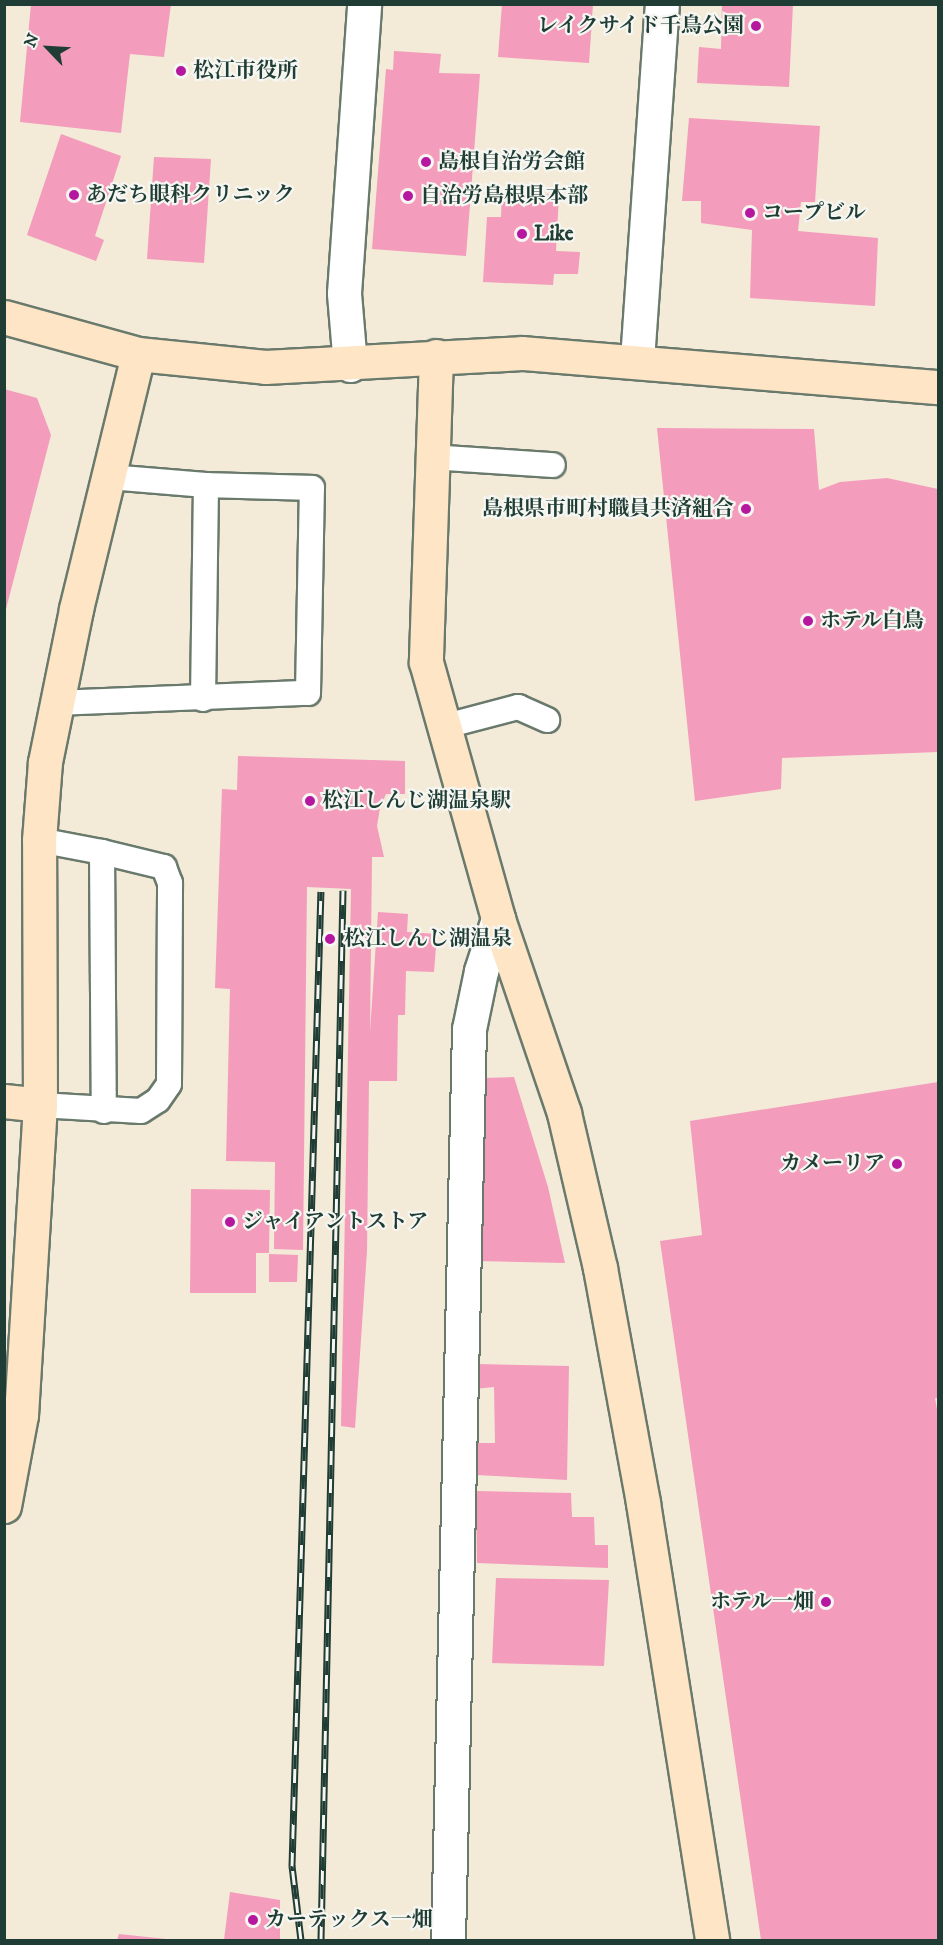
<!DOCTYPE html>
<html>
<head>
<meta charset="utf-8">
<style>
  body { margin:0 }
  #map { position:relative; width:943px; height:1945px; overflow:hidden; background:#f3ead8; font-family:"IM FELL DW Pica","Noto Serif JP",serif }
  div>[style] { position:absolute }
  .building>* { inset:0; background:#f39cbb }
  .roads { filter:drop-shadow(2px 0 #697a6d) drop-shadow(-2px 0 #697a6d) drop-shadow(0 2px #697a6d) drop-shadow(0 -2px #697a6d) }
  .lane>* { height:24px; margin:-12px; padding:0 12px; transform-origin:12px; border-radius:12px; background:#fff }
  .street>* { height:33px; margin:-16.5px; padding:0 16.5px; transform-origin:16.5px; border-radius:16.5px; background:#fff }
  .secondary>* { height:33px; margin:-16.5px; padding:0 16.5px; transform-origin:16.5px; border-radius:16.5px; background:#fde5c5 }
  .rail>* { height:7px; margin-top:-3.5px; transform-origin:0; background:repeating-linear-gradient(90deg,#f6f6f2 0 14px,#1f3d34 0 28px); box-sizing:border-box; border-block:2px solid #1f3d34 }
  .dots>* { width:16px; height:16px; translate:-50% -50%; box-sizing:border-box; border:3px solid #f6f6f2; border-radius:50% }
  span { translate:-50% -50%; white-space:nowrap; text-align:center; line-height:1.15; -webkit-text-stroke:4.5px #f6f6f2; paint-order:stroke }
  .poi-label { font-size:21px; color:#1f3d34; font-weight:700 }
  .right { translate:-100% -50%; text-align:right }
  .left { translate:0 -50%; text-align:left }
  .frame { position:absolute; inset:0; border:6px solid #1f3d34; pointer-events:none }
  .north { position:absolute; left:18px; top:18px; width:60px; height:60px; -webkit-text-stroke:4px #f6f6f2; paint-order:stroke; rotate:295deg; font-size:16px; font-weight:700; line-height:24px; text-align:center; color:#1f3d34 }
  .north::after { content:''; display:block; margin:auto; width:21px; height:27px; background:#1f3d34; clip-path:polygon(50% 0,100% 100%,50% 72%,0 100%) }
</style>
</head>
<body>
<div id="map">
  <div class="building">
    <i style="clip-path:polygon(31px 4px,171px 4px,164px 57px,130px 54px,121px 133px,20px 122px)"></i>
    <i style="clip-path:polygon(502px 4px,593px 4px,589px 63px,498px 57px)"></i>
    <i style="clip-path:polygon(722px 4px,793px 4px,789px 87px,697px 83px,699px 47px,721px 49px)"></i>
    <i style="clip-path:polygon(394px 51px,441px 54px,439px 73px,480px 74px,466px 256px,372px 249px,386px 69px,393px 70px)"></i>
    <i style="clip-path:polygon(689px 118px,820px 126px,815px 202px,801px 202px,798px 231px,878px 238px,875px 306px,750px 298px,752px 230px,701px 223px,701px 201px,682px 201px)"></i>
    <i style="clip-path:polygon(61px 134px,121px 156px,95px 236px,104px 240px,96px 261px,27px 235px)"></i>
    <i style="clip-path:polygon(154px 157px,211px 159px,204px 263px,147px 259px)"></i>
    <i style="clip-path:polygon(502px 192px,559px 195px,556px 251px,580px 252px,578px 274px,554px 274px,553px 285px,483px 282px,487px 217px,501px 217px)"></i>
    <i style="clip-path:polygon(4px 389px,37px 398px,51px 435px,5px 613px)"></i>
    <i style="clip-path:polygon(657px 428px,814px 429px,819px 490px,840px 482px,887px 478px,938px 489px,938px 752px,782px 758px,781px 789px,695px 801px)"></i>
    <i style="clip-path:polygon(238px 756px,405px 761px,405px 794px,386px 794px,380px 808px,377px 826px,384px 857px,372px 857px,370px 1032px,378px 912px,408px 914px,407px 932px,437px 934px,434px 972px,406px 971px,405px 1015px,398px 1015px,397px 1081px,369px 1081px,367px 1251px,355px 1428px,341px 1426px,351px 889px,307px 887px,303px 1250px,274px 1249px,275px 1162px,226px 1161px,230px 989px,215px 988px,222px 789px,237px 790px)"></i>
    <i style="clip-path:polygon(514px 1077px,548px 1187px,565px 1263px,477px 1261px,483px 1078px)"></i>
    <i style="clip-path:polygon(938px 1082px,938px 1398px,935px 1398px,938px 1415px,938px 1940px,761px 1940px,660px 1241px,702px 1235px,690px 1121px)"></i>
    <i style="clip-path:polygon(191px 1189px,270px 1190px,269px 1253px,256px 1253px,256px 1293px,190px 1293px)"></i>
    <i style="clip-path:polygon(269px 1254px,298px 1255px,297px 1282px,269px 1282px)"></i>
    <i style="clip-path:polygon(475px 1364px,569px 1366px,567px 1480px,476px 1475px,475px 1443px,495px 1443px,494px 1387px,475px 1389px)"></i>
    <i style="clip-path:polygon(476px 1491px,571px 1493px,572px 1517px,594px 1517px,595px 1545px,608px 1545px,608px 1568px,477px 1563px)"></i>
    <i style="clip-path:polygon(496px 1578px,609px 1580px,604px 1666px,492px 1663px)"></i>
    <i style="clip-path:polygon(230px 1892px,280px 1900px,280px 1940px,224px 1940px)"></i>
    <i style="clip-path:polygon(119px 1934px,166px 1939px,166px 1940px,117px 1940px)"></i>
  </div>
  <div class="roads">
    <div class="lane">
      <i style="left:431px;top:457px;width:122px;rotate:3.8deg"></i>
      <i style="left:109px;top:477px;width:97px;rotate:4.7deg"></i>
      <i style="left:206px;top:485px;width:214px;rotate:90.8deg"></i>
      <i style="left:55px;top:703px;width:253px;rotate:-2.3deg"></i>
      <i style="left:308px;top:693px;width:205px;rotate:-88.9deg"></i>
      <i style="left:312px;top:488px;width:106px;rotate:-178.4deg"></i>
      <i style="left:442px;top:727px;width:79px;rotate:-14.7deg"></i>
      <i style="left:518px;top:707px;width:32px;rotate:24deg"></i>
      <i style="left:39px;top:840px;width:64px;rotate:10.8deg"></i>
      <i style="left:102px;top:852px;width:259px;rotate:89.6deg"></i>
      <i style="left:40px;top:1105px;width:101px;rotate:3.4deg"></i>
      <i style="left:141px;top:1111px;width:20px;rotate:-33deg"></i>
      <i style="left:158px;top:1100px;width:19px;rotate:-55deg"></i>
      <i style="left:169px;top:1084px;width:201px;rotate:-89.7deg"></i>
      <i style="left:170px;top:883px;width:17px;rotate:-111deg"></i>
      <i style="left:164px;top:867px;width:64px;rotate:-166.4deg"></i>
    </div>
    <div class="street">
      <i style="left:637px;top:360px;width:357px;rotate:-86deg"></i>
      <i style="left:350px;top:365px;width:72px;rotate:-94.8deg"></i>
      <i style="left:344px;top:293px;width:290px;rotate:-86deg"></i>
      <i style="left:448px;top:1940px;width:911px;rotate:-88.68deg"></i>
      <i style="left:469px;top:1029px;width:59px;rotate:-78.3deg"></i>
      <i style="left:481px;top:971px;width:55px;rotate:-71.9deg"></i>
    </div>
    <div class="secondary">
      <i style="left:4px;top:317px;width:139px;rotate:15.4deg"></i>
      <i style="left:138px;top:354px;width:128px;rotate:5.8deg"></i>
      <i style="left:265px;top:367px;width:257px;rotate:-3.1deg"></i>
      <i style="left:522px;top:353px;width:417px;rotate:4.7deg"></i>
      <i style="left:436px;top:356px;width:306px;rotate:91.9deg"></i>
      <i style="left:426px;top:662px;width:267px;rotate:74.3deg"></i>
      <i style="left:498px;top:919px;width:205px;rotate:71.2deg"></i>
      <i style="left:564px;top:1113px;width:159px;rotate:76.9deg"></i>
      <i style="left:600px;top:1268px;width:239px;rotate:79.6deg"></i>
      <i style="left:643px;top:1503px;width:442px;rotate:81deg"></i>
      <i style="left:4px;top:1101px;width:36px;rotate:6deg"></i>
      <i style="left:4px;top:1506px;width:93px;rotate:-79.4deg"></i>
      <i style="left:21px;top:1415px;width:311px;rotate:-86.5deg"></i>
      <i style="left:40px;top:1105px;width:265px;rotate:-90.2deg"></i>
      <i style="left:39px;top:840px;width:78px;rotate:-85.6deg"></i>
      <i style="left:45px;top:762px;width:156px;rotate:-78.5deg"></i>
      <i style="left:76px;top:609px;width:262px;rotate:-76.3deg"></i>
    </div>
  </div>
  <div class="rail">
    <i style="left:301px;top:1940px;width:75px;rotate:-96.9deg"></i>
    <i style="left:292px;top:1866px;width:975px;rotate:-88.3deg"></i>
    <i style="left:321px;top:1940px;width:1050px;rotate:-88.8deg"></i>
  </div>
  <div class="dots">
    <i style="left:756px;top:26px;background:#b5179e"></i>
    <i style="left:181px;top:71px;background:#b5179e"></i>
    <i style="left:426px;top:162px;background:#b5179e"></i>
    <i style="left:74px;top:195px;background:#b5179e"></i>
    <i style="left:408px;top:196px;background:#b5179e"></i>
    <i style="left:750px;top:213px;background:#b5179e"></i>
    <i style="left:522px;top:234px;background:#b5179e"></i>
    <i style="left:746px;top:509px;background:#b5179e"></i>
    <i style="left:808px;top:621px;background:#b5179e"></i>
    <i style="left:310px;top:801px;background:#b5179e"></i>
    <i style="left:330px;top:939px;background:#b5179e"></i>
    <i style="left:897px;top:1164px;background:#b5179e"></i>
    <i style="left:230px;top:1222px;background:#b5179e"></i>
    <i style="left:826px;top:1602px;background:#b5179e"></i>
    <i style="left:253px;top:1920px;background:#b5179e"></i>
  </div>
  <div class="poi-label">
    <span class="right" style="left:744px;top:26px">レイクサイド千鳥公園</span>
    <span class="left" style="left:193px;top:71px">松江市役所</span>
    <span class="left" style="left:438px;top:162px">島根自治労会館</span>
    <span class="left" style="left:86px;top:195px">あだち眼科クリニック</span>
    <span class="left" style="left:420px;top:196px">自治労島根県本部</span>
    <span class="left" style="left:762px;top:213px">コープビル</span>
    <span class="left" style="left:534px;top:234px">Like</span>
    <span class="right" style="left:734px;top:509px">島根県市町村職員共済組合</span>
    <span class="left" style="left:820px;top:621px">ホテル白鳥</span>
    <span class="left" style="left:322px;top:801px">松江しんじ湖温泉駅</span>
    <span class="left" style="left:344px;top:939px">松江しんじ湖温泉</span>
    <span class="right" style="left:885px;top:1164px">カメーリア</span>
    <span class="left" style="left:242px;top:1222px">ジャイアントストア</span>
    <span class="right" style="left:814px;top:1602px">ホテル一畑</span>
    <span class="left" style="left:265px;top:1920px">カーテックス一畑</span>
  </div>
  <div class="frame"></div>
  <div class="north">N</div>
</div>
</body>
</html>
